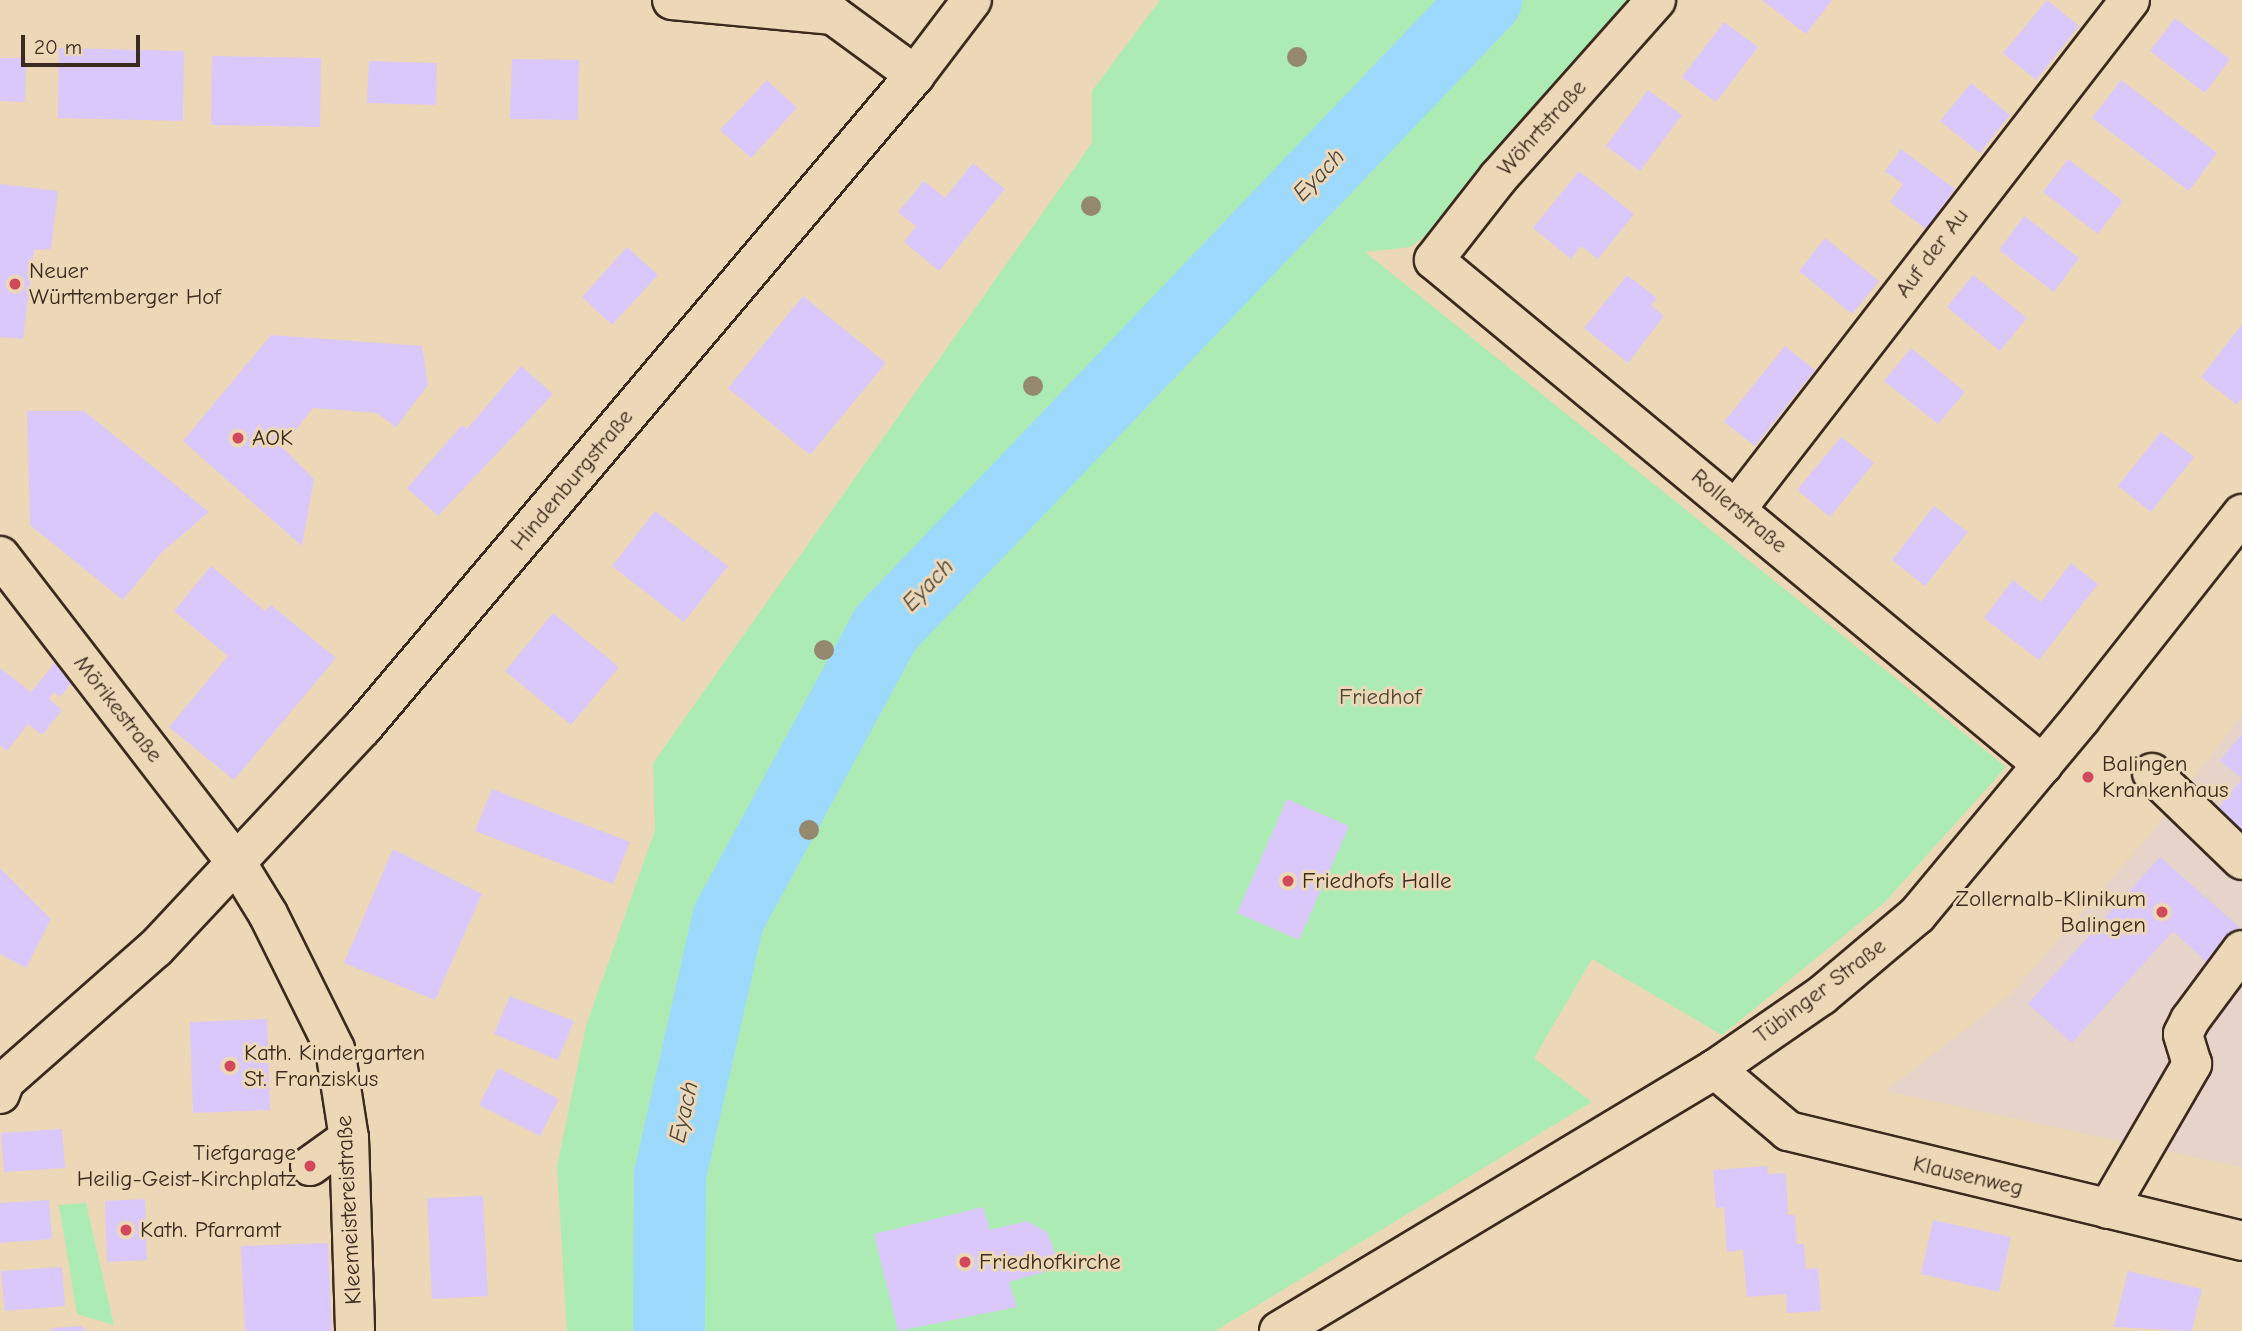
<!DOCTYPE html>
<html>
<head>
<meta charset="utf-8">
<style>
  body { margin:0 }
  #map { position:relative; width:2242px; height:1331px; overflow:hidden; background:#ecd8b6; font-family:"Comic Neue",sans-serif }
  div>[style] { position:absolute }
  .built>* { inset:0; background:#e6d3ca }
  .green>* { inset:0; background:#acecb4 }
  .river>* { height:72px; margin:-36px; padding:0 36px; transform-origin:36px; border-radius:36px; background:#9dd8fd }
  .building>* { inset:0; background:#d9c8f9 }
  .roads { filter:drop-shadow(2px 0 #3b2a1e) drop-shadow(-2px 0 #3b2a1e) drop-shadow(0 2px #3b2a1e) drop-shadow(0 -2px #3b2a1e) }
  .minor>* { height:38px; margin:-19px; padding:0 19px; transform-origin:19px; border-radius:19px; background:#ecd8b6 }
  .trees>* { width:20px; height:20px; margin:-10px; border-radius:50%; background:#94886e }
  .dots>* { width:19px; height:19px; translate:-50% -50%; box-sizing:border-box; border:4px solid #ecd8b6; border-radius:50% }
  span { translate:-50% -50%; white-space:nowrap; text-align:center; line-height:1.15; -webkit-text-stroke:6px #ecd8b6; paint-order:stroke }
  .street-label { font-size:23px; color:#3b2a1e }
  .poi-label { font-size:23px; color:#3b2a1e }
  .left { translate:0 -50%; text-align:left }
  .right { translate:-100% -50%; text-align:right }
  .park-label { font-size:23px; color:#4c4734 }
  .water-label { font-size:24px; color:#4a443f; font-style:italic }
  .scale { position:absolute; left:21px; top:35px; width:119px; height:32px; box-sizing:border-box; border:4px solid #3b2a1e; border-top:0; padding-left:9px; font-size:21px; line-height:24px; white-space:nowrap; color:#3b2a1e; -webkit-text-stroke:5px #ecd8b6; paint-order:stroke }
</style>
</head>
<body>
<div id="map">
  <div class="built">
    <i style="clip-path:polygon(2242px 715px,2242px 1167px,1886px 1091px,2011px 994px,2154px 830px)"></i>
  </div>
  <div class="green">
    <i style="clip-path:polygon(1160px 0,1656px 0,1498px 178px,1411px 247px,1365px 252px,2006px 767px,1884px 903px,1722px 1035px,1592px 959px,1534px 1058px,1592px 1102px,1215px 1331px,567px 1331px,557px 1166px,586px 1026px,655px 830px,653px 763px,1092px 143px,1092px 91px)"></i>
    <i style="clip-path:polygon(86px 1203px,114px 1325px,77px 1314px,59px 1205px)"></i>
  </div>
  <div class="river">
    <i style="left:669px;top:1331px;width:156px;rotate:-89.6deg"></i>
    <i style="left:670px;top:1175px;width:262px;rotate:-77.2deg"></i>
    <i style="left:728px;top:919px;width:331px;rotate:-61.5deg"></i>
    <i style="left:886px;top:628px;width:869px;rotate:-46.31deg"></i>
  </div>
  <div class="building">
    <i style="clip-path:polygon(1762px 0,1832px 0,1806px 34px)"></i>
    <i style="clip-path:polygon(2047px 0,2079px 26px,2036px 80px,2003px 53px)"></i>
    <i style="clip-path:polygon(2175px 18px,2230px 59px,2205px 93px,2150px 51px)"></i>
    <i style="clip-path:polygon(1724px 22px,1758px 47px,1716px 102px,1682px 77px)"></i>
    <i style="clip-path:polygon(59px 48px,184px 51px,183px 121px,58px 118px)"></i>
    <i style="clip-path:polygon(212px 56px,321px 58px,320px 127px,211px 125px)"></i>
    <i style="clip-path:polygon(0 58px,26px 58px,25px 102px,0 101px)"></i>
    <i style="clip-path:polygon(512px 59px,579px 60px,578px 120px,510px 119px)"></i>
    <i style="clip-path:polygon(369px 61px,437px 63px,436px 105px,367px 103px)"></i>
    <i style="clip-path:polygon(767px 80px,797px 108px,751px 158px,720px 130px)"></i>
    <i style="clip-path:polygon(2121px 80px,2217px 153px,2189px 191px,2092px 118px)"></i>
    <i style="clip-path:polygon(1971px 83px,2010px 115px,1980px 153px,1940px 121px)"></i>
    <i style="clip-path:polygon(1648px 90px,1682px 115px,1640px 171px,1606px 146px)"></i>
    <i style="clip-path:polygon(1901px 149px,1955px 189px,1926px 229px,1890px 202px,1903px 184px,1885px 171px)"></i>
    <i style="clip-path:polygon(2068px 159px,2123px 201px,2098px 234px,2043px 192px)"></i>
    <i style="clip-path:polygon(973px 163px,1005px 189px,939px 271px,904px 242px,916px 226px,898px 212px,924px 181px,945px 198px)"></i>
    <i style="clip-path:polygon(1579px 171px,1634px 214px,1598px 259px,1581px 246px,1571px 259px,1533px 228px)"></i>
    <i style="clip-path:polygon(0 184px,58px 191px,51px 249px,34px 250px,23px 339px,0 337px)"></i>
    <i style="clip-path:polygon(2024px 216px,2079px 258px,2054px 292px,1999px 250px)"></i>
    <i style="clip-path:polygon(1825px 238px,1879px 281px,1852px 314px,1799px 271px)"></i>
    <i style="clip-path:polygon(627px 247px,658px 275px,612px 325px,582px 297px)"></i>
    <i style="clip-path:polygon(1627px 275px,1657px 298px,1651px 305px,1664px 316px,1628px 363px,1584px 328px)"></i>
    <i style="clip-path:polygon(1973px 275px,2027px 318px,2000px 351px,1947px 307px)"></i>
    <i style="clip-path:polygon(803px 296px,886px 363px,810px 455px,728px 388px)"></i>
    <i style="clip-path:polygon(2242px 324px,2242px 398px,2237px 405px,2201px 377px)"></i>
    <i style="clip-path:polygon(271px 335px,422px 346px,428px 385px,396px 427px,377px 413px,313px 408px,282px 447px,314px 479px,302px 546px,183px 441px)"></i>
    <i style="clip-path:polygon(1785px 346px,1815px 370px,1755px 446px,1724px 422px)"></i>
    <i style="clip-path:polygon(1911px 348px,1965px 392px,1938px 424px,1884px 381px)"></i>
    <i style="clip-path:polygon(521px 366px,553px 394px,438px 516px,407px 488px,462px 425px,467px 429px)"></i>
    <i style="clip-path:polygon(27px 411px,84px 411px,209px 512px,161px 553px,123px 600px,30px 525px)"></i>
    <i style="clip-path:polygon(2161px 432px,2194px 457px,2151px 512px,2118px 486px)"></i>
    <i style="clip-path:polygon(1841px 437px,1874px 463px,1830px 517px,1797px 490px)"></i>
    <i style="clip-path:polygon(1934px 506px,1968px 532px,1925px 586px,1892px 560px)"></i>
    <i style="clip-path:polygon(655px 511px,728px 566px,684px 622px,612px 566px)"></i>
    <i style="clip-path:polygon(2071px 563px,2098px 584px,2039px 660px,1984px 618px,2013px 580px,2041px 602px)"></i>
    <i style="clip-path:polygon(211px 566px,265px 611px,271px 605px,336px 658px,234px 780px,169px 727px,228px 656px,174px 611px)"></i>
    <i style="clip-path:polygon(553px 613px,619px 667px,571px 725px,505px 671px)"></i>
    <i style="clip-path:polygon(58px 659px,78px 675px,60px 697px,54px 692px,49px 699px,62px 710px,42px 735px,28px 724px,7px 751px,0 745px,0 668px,31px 692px)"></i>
    <i style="clip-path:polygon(2242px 734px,2242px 778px,2220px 761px)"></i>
    <i style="clip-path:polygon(2242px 779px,2242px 841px,2212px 816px)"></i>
    <i style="clip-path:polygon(492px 789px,630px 842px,613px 884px,475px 831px)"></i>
    <i style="clip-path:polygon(1287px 799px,1349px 826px,1299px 940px,1237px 913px)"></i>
    <i style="clip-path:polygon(393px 849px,482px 894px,435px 1000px,344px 963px)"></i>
    <i style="clip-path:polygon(2160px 857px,2239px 927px,2207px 962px,2173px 931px,2072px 1043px,2028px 1004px)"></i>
    <i style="clip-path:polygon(0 868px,51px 919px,26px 968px,0 954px)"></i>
    <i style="clip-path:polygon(510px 996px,574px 1021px,558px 1060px,494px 1034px)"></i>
    <i style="clip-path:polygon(267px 1019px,270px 1110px,193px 1113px,190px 1022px)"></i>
    <i style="clip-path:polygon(498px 1068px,559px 1099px,540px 1136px,479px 1105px)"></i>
    <i style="clip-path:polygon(62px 1129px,65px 1168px,4px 1172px,1px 1133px)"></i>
    <i style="clip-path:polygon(1767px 1166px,1768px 1174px,1786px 1173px,1788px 1215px,1795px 1215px,1797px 1244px,1804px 1244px,1806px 1269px,1818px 1268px,1821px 1311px,1787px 1313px,1786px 1294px,1747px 1297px,1743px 1250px,1727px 1252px,1724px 1207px,1716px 1208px,1713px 1170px)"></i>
    <i style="clip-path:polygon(483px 1196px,488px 1296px,432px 1299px,427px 1198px)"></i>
    <i style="clip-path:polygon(145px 1199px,147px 1260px,107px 1262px,105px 1201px)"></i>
    <i style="clip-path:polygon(49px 1200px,52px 1239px,0 1243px,0 1203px)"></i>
    <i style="clip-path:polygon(983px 1207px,990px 1230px,1027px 1221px,1047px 1232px,1055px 1253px,1044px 1272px,1009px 1282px,1017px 1307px,898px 1331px,874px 1234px)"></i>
    <i style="clip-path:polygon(1933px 1220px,2011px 1237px,1999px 1292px,1921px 1274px)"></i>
    <i style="clip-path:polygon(328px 1243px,332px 1331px,245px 1331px,241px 1246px)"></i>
    <i style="clip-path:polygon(62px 1267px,65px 1306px,5px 1311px,1px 1271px)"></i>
    <i style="clip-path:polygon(2128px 1271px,2202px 1289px,2192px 1331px,2114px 1327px)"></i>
    <i style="clip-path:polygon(81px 1326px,86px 1331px,50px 1331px,53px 1328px)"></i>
  </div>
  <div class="roads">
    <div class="minor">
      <i style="left:672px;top:0;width:162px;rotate:5.3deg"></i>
      <i style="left:833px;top:15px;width:102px;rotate:36.2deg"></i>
      <i style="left:1656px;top:0;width:238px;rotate:131.6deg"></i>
      <i style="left:1498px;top:178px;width:104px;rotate:128deg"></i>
      <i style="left:1434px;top:260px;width:791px;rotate:39.67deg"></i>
      <i style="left:1737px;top:508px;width:642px;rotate:-52.27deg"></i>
      <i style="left:0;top:556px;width:386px;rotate:52.4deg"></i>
      <i style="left:236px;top:862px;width:61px;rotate:58.4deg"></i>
      <i style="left:268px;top:914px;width:151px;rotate:63.6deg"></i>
      <i style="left:335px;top:1049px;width:90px;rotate:81.1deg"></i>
      <i style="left:349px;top:1138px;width:193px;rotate:88.2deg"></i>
      <i style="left:2152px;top:773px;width:125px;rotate:44deg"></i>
      <i style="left:1715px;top:1069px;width:96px;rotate:40.3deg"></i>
      <i style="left:1788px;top:1131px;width:467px;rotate:13.6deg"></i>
      <i style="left:0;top:1094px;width:14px;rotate:-69deg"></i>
      <i style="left:5px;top:1081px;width:201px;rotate:-41.4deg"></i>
      <i style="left:156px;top:948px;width:301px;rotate:-46.9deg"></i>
      <i style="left:362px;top:728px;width:856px;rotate:-49.74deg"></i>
      <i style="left:915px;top:75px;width:94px;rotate:-52.8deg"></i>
      <i style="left:310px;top:1166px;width:48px;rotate:-35.7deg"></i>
      <i style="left:2108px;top:1209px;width:168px;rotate:-59.9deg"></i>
      <i style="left:2192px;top:1064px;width:31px;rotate:-107deg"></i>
      <i style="left:2183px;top:1034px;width:16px;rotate:-63deg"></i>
      <i style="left:2190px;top:1020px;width:87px;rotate:-53.4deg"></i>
      <i style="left:1279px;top:1331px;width:509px;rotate:-31deg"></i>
      <i style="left:1715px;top:1069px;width:129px;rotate:-34.6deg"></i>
      <i style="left:1821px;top:996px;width:126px;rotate:-40.2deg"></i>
      <i style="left:1917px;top:915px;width:256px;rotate:-50.2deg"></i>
      <i style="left:2081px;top:718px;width:260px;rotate:-51.7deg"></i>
    </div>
  </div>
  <div class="trees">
    <i style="left:1297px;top:57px"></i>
    <i style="left:1091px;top:206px"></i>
    <i style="left:1033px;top:386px"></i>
    <i style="left:824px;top:650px"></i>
    <i style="left:809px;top:830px"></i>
  </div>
  <div class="dots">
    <i style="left:15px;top:284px;background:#d1495b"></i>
    <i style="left:238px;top:438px;background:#d1495b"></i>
    <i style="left:2088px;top:777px;background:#d1495b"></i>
    <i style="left:1288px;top:881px;background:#d1495b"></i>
    <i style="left:2162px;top:912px;background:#d1495b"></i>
    <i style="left:230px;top:1066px;background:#d1495b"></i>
    <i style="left:310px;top:1166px;background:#d1495b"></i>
    <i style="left:126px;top:1230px;background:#d1495b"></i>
    <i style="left:965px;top:1262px;background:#d1495b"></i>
  </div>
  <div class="street-label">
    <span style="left:1542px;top:128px;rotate:-48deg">Wöhrtstraße</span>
    <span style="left:1932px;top:253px;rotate:-53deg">Auf der Au</span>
    <span style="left:572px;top:480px;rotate:-50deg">Hindenburgstraße</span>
    <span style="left:1739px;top:511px;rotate:40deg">Rollerstraße</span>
    <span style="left:118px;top:709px;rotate:52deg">Mörikestraße</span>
    <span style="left:1820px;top:991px;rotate:-37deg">Tübinger Straße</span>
    <span style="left:1968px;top:1176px;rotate:13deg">Klausenweg</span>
    <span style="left:349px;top:1210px;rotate:-93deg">Kleemeistereistraße</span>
  </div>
  <div class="poi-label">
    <span class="left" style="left:29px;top:284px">Neuer<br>Württemberger Hof</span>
    <span class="left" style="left:252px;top:438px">AOK</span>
    <span class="left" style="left:2102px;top:777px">Balingen<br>Krankenhaus</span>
    <span class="left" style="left:1302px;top:881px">Friedhofs Halle</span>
    <span class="right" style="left:2146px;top:912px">Zollernalb-Klinikum<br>Balingen</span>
    <span class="left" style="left:244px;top:1066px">Kath. Kindergarten<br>St. Franziskus</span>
    <span class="right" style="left:296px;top:1166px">Tiefgarage<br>Heilig-Geist-Kirchplatz</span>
    <span class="left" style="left:140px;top:1230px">Kath. Pfarramt</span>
    <span class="left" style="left:979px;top:1262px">Friedhofkirche</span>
  </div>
  <div class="park-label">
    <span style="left:1380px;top:697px">Friedhof</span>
  </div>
  <div class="water-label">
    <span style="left:1319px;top:175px;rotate:-46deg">Eyach</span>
    <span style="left:928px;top:585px;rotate:-46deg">Eyach</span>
    <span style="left:684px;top:1112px;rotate:-77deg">Eyach</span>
  </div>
  <div class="scale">20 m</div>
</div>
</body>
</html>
